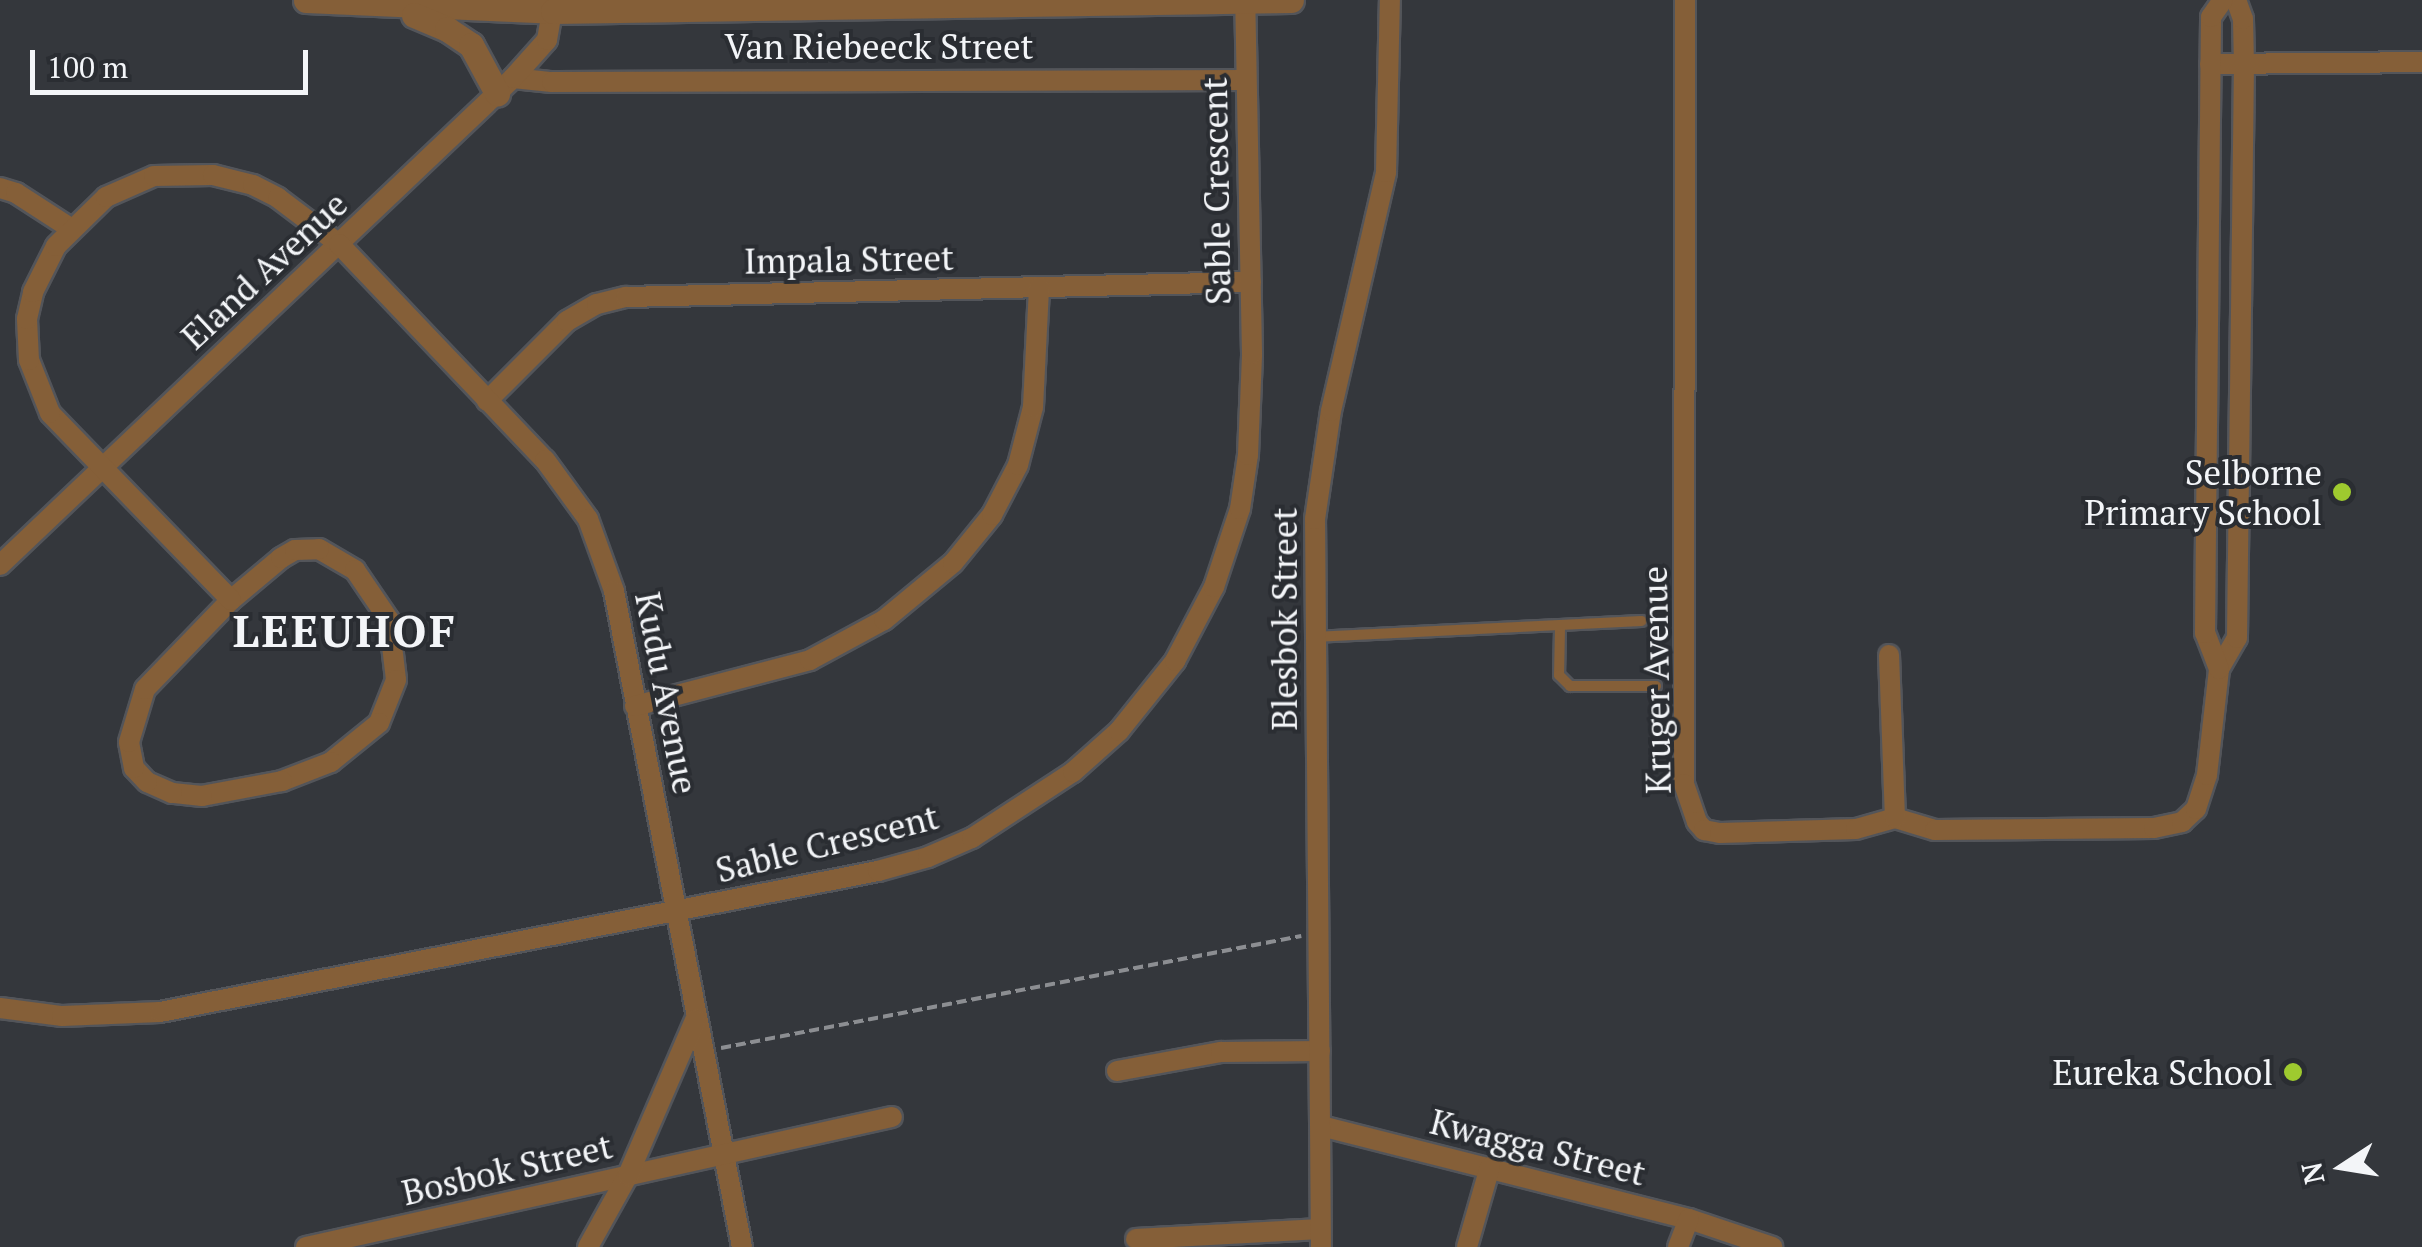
<!DOCTYPE html>
<html>
<head>
<meta charset="utf-8">
<style>
  body { margin:0 }
  #map { position:relative; width:2422px; height:1247px; overflow:hidden; background:#34373c; font-family:"PT Serif",serif }
  div>[style] { position:absolute }
  .path>* { height:4px; margin-top:-2px; transform-origin:0; background:repeating-linear-gradient(90deg,#8c8e92 0 10px,transparent 0 15px) }
  .roads { filter:drop-shadow(2px 0 #53555a) drop-shadow(-2px 0 #53555a) drop-shadow(0 2px #53555a) drop-shadow(0 -2px #53555a) }
  .service>* { height:10px; margin:-5px; padding:0 5px; transform-origin:5px; border-radius:5px; background:#855f38 }
  .minor>* { height:20px; margin:-10px; padding:0 10px; transform-origin:10px; border-radius:10px; background:#855f38 }
  .tertiary>* { height:25px; margin:-12.5px; padding:0 12.5px; transform-origin:12.5px; border-radius:12.5px; background:#855f38 }
  .dots>* { width:28px; height:28px; translate:-50% -50%; box-sizing:border-box; border:5px solid #2a2d32; border-radius:50% }
  span { translate:-50% -50%; white-space:nowrap; text-align:center; line-height:1.15; -webkit-text-stroke:8px #2a2d32; paint-order:stroke }
  .street-label { font-size:35px; color:#f3f5f8 }
  .poi-label { font-size:35px; color:#f3f5f8 }
  .right { translate:-100% -50%; text-align:right }
  .district-label { font-size:45px; color:#f3f5f8; font-weight:700; letter-spacing:2.5px }
  .north { position:absolute; left:2292px; top:1117px; width:100px; height:100px; -webkit-text-stroke:8px #2a2d32; paint-order:stroke; rotate:258deg; font-size:28px; font-weight:700; line-height:40px; text-align:center; color:#f3f5f8 }
  .north::after { content:''; display:block; margin:auto; width:35px; height:45px; background:#f3f5f8; clip-path:polygon(50% 0,100% 100%,50% 72%,0 100%) }
  .scale { position:absolute; left:30px; top:50px; width:278px; height:45px; box-sizing:border-box; border:5px solid #f3f5f8; border-top:0; padding-left:12px; font-size:30px; line-height:35px; white-space:nowrap; color:#f3f5f8; -webkit-text-stroke:8px #2a2d32; paint-order:stroke }
</style>
</head>
<body>
<div id="map">
  <div class="path">
    <i style="left:721px;top:1048px;width:591px;rotate:-10.93deg"></i>
  </div>
  <div class="roads">
    <div class="service">
      <i style="left:1560px;top:629px;width:46px;rotate:91.2deg"></i>
      <i style="left:1559px;top:675px;width:16px;rotate:45deg"></i>
      <i style="left:1570px;top:686px;width:86px"></i>
      <i style="left:1313px;top:637px;width:329px;rotate:-2.8deg"></i>
    </div>
    <div class="minor">
      <i style="left:1685px;top:0;width:784px;rotate:90.07deg"></i>
      <i style="left:1684px;top:784px;width:40px;rotate:71.1deg"></i>
      <i style="left:1697px;top:822px;width:11px;rotate:49deg"></i>
      <i style="left:1704px;top:830px;width:16px;rotate:11deg"></i>
      <i style="left:1720px;top:833px;width:136px;rotate:-1.7deg"></i>
      <i style="left:1856px;top:829px;width:41px;rotate:-15.8deg"></i>
      <i style="left:1895px;top:818px;width:42px;rotate:16.7deg"></i>
      <i style="left:1935px;top:830px;width:219px;rotate:-0.5deg"></i>
      <i style="left:2154px;top:828px;width:29px;rotate:-12deg"></i>
      <i style="left:2182px;top:822px;width:19px;rotate:-43deg"></i>
      <i style="left:2196px;top:809px;width:36px;rotate:-72deg"></i>
      <i style="left:2207px;top:775px;width:107px;rotate:-83.5deg"></i>
      <i style="left:2219px;top:669px;width:36px;rotate:-60deg"></i>
      <i style="left:2237px;top:638px;width:574px;rotate:-89.3deg"></i>
      <i style="left:2244px;top:64px;width:45px;rotate:-91.3deg"></i>
      <i style="left:2243px;top:19px;width:20px;rotate:-110deg"></i>
      <i style="left:2210px;top:64px;width:212px;rotate:-0.5deg"></i>
      <i style="left:513px;top:78px;width:39px;rotate:6deg"></i>
      <i style="left:552px;top:82px;width:694px;rotate:-0.17deg"></i>
      <i style="left:0;top:188px;width:17px;rotate:17deg"></i>
      <i style="left:16px;top:193px;width:64px;rotate:32.9deg"></i>
      <i style="left:487px;top:401px;width:113px;rotate:-45deg"></i>
      <i style="left:567px;top:321px;width:34px;rotate:-30deg"></i>
      <i style="left:597px;top:304px;width:30px;rotate:-14deg"></i>
      <i style="left:626px;top:297px;width:625px;rotate:-1.37deg"></i>
      <i style="left:319px;top:549px;width:42px;rotate:30.3deg"></i>
      <i style="left:355px;top:570px;width:60px;rotate:55.8deg"></i>
      <i style="left:389px;top:620px;width:60px;rotate:83.3deg"></i>
      <i style="left:396px;top:680px;width:46px;rotate:111.6deg"></i>
      <i style="left:379px;top:723px;width:62px;rotate:140.9deg"></i>
      <i style="left:331px;top:762px;width:53px;rotate:158.8deg"></i>
      <i style="left:282px;top:781px;width:81px;rotate:169.4deg"></i>
      <i style="left:202px;top:796px;width:30px;rotate:-174deg"></i>
      <i style="left:172px;top:793px;width:27px;rotate:-156deg"></i>
      <i style="left:147px;top:782px;width:19px;rotate:-133deg"></i>
      <i style="left:134px;top:768px;width:26px;rotate:-101deg"></i>
      <i style="left:129px;top:742px;width:55px;rotate:-73.2deg"></i>
      <i style="left:145px;top:689px;width:124px;rotate:-46deg"></i>
      <i style="left:231px;top:600px;width:65px;rotate:-40deg"></i>
      <i style="left:281px;top:558px;width:16px;rotate:-30deg"></i>
      <i style="left:295px;top:550px;width:24px;rotate:-2deg"></i>
      <i style="left:0;top:565px;width:707px;rotate:-43.51deg"></i>
      <i style="left:513px;top:78px;width:51px;rotate:-48.2deg"></i>
      <i style="left:547px;top:40px;width:41px;rotate:-80.1deg"></i>
      <i style="left:231px;top:600px;width:260px;rotate:-134.1deg"></i>
      <i style="left:50px;top:413px;width:57px;rotate:-111.6deg"></i>
      <i style="left:29px;top:360px;width:41px;rotate:-92.8deg"></i>
      <i style="left:27px;top:319px;width:28px;rotate:-77deg"></i>
      <i style="left:33px;top:292px;width:51px;rotate:-63.4deg"></i>
      <i style="left:56px;top:246px;width:70px;rotate:-44.4deg"></i>
      <i style="left:106px;top:197px;width:52px;rotate:-23.6deg"></i>
      <i style="left:154px;top:176px;width:59px;rotate:-1deg"></i>
      <i style="left:213px;top:175px;width:41px;rotate:14deg"></i>
      <i style="left:253px;top:185px;width:28px;rotate:27deg"></i>
      <i style="left:278px;top:198px;width:76px;rotate:37deg"></i>
      <i style="left:339px;top:244px;width:298px;rotate:46.4deg"></i>
      <i style="left:545px;top:460px;width:73px;rotate:53.9deg"></i>
      <i style="left:588px;top:519px;width:77px;rotate:70.1deg"></i>
      <i style="left:614px;top:591px;width:668px;rotate:78.96deg"></i>
      <i style="left:1889px;top:655px;width:163px;rotate:87.9deg"></i>
      <i style="left:2219px;top:669px;width:39px;rotate:-111deg"></i>
      <i style="left:2205px;top:633px;width:616px;rotate:-89.44deg"></i>
      <i style="left:2211px;top:17px;width:21px;rotate:-55deg"></i>
      <i style="left:635px;top:706px;width:181px;rotate:-14.7deg"></i>
      <i style="left:810px;top:660px;width:84px;rotate:-28.4deg"></i>
      <i style="left:884px;top:620px;width:89px;rotate:-39.6deg"></i>
      <i style="left:953px;top:563px;width:62px;rotate:-50.9deg"></i>
      <i style="left:992px;top:515px;width:56px;rotate:-62.5deg"></i>
      <i style="left:1018px;top:465px;width:60px;rotate:-75.5deg"></i>
      <i style="left:1033px;top:407px;width:120px;rotate:-87.1deg"></i>
      <i style="left:0;top:1008px;width:63px;rotate:7.4deg"></i>
      <i style="left:62px;top:1016px;width:98px;rotate:-2.3deg"></i>
      <i style="left:160px;top:1012px;width:732px;rotate:-11.11deg"></i>
      <i style="left:878px;top:871px;width:52px;rotate:-15.6deg"></i>
      <i style="left:928px;top:857px;width:48px;rotate:-23.4deg"></i>
      <i style="left:972px;top:838px;width:121px;rotate:-33.2deg"></i>
      <i style="left:1073px;top:772px;width:62px;rotate:-41.7deg"></i>
      <i style="left:1119px;top:731px;width:90px;rotate:-51.3deg"></i>
      <i style="left:1175px;top:661px;width:84px;rotate:-62.2deg"></i>
      <i style="left:1214px;top:587px;width:82px;rotate:-71.6deg"></i>
      <i style="left:1240px;top:509px;width:55px;rotate:-81.6deg"></i>
      <i style="left:1248px;top:455px;width:101px;rotate:-87.7deg"></i>
      <i style="left:1252px;top:354px;width:353px;rotate:-91.1deg"></i>
      <i style="left:1117px;top:1071px;width:106px;rotate:-10.4deg"></i>
      <i style="left:1221px;top:1052px;width:99px;rotate:-0.6deg"></i>
      <i style="left:1321px;top:1126px;width:380px;rotate:14.2deg"></i>
      <i style="left:1689px;top:1219px;width:88px;rotate:18.6deg"></i>
      <i style="left:1136px;top:1239px;width:184px;rotate:-3.1deg"></i>
      <i style="left:306px;top:1247px;width:600px;rotate:-12.51deg"></i>
      <i style="left:588px;top:1247px;width:82px;rotate:-60.9deg"></i>
      <i style="left:628px;top:1175px;width:169px;rotate:-66.6deg"></i>
      <i style="left:1321px;top:1247px;width:728px;rotate:-90.47deg"></i>
      <i style="left:1315px;top:519px;width:109px;rotate:-81.6deg"></i>
      <i style="left:1331px;top:411px;width:245px;rotate:-77deg"></i>
      <i style="left:1386px;top:172px;width:172px;rotate:-88.7deg"></i>
      <i style="left:1467px;top:1247px;width:83px;rotate:-74deg"></i>
      <i style="left:1678px;top:1247px;width:30px;rotate:-69deg"></i>
    </div>
    <div class="tertiary">
      <i style="left:306px;top:0;width:247px;rotate:2.5deg"></i>
      <i style="left:553px;top:11px;width:738px;rotate:-0.85deg"></i>
      <i style="left:414px;top:15px;width:36px;rotate:23deg"></i>
      <i style="left:447px;top:29px;width:29px;rotate:34deg"></i>
      <i style="left:471px;top:45px;width:55px;rotate:61.6deg"></i>
    </div>
  </div>
  <div class="dots">
    <i style="left:2342px;top:492px;background:#9eca2f"></i>
    <i style="left:2293px;top:1072px;background:#9eca2f"></i>
  </div>
  <div class="street-label">
    <span style="left:879px;top:46px">Van Riebeeck Street</span>
    <span style="left:1216px;top:191px;rotate:-91deg">Sable Crescent</span>
    <span style="left:849px;top:259px;rotate:-1deg">Impala Street</span>
    <span style="left:264px;top:270px;rotate:-43deg">Eland Avenue</span>
    <span style="left:1284px;top:619px;rotate:-90deg">Blesbok Street</span>
    <span style="left:1656px;top:680px;rotate:-91deg">Kruger Avenue</span>
    <span style="left:667px;top:693px;rotate:79deg">Kudu Avenue</span>
    <span style="left:827px;top:843px;rotate:-14deg">Sable Crescent</span>
    <span style="left:1538px;top:1147px;rotate:14deg">Kwagga Street</span>
    <span style="left:507px;top:1169px;rotate:-13deg">Bosbok Street</span>
  </div>
  <div class="poi-label">
    <span class="right" style="left:2322px;top:492px">Selborne<br>Primary School</span>
    <span class="right" style="left:2273px;top:1072px">Eureka School</span>
  </div>
  <div class="district-label">
    <span style="left:345px;top:631px">LEEUHOF</span>
  </div>
  <div class="north">N</div>
  <div class="scale">100 m</div>
</div>
</body>
</html>
